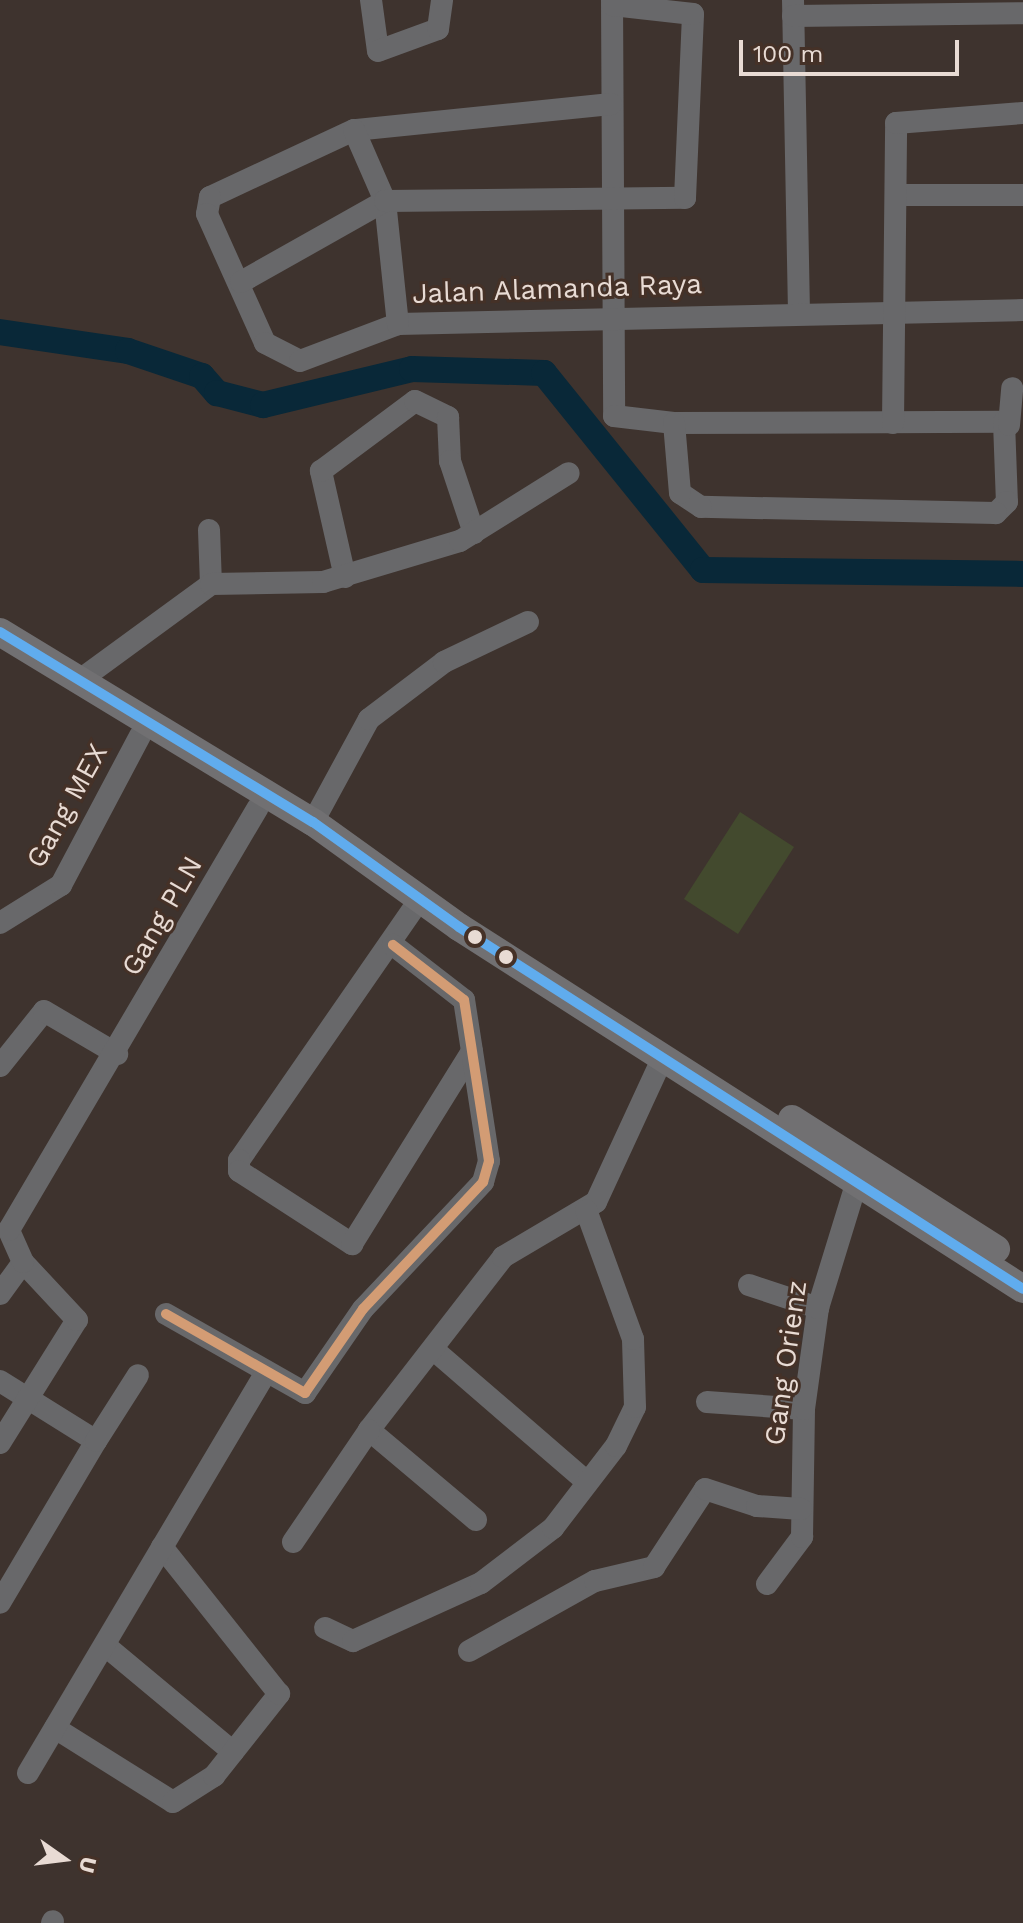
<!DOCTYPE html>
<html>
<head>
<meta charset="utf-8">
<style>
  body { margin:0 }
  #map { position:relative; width:1023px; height:1923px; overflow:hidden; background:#3e332e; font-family:"Work Sans",sans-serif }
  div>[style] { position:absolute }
  .green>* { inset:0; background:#434a2e }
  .river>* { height:26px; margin:-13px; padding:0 13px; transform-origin:13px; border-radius:13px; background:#092838 }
  .minor>* { height:22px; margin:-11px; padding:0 11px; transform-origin:11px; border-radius:11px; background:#68686a }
  .major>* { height:28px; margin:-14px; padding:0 14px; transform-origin:14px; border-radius:14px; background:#717072 }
  .bus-1>* { height:10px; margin:-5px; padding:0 5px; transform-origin:5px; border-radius:5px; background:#60acee }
  .bus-2>* { height:10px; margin:-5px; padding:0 5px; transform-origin:5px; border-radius:5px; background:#d39c74 }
  .dots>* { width:22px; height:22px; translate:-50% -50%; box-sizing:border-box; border:4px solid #453127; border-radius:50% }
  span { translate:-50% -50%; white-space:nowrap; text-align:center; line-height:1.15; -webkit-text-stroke:6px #453127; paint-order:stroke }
  .street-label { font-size:28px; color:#e8dbd4 }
  .north { position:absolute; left:24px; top:1819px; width:80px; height:80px; -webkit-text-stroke:6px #453127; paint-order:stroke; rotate:104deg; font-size:22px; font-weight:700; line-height:32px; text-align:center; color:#e8dbd4 }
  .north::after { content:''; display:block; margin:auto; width:28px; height:36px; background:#e8dbd4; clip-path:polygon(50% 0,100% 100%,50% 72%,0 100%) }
  .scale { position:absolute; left:739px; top:40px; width:220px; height:36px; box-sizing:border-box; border:4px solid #e8dbd4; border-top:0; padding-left:10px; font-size:24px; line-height:28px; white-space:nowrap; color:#e8dbd4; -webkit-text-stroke:6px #453127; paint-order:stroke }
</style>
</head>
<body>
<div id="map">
  <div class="green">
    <i style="clip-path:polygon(740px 812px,794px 847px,738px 934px,684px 899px)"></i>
  </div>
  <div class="river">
    <i style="left:0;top:332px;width:129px;rotate:8.4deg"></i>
    <i style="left:128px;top:351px;width:78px;rotate:18.7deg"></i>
    <i style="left:202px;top:376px;width:23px;rotate:49deg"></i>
    <i style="left:217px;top:393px;width:48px;rotate:14.6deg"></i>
    <i style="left:263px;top:405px;width:153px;rotate:-13.6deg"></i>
    <i style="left:412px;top:369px;width:132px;rotate:1.7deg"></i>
    <i style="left:544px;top:373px;width:253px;rotate:51.1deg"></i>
    <i style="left:703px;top:570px;width:320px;rotate:0.7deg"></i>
  </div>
  <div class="minor">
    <i style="left:371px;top:0;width:51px;rotate:82.2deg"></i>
    <i style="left:378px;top:51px;width:64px;rotate:-20.1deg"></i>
    <i style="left:438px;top:29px;width:29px;rotate:-82deg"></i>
    <i style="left:612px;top:0;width:416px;rotate:89.7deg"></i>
    <i style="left:614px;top:416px;width:60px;rotate:6.7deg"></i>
    <i style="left:674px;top:423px;width:330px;rotate:-0.2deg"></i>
    <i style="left:1004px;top:422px;width:80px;rotate:87.9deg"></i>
    <i style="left:1007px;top:502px;width:16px;rotate:135deg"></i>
    <i style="left:996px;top:513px;width:295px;rotate:-178.8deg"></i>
    <i style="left:701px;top:507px;width:25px;rotate:-146deg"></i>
    <i style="left:680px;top:493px;width:70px;rotate:-94.9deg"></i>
    <i style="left:793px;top:0;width:311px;rotate:88.9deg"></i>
    <i style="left:793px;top:16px;width:230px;rotate:-0.7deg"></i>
    <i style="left:611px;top:104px;width:258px;rotate:174.2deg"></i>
    <i style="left:354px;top:130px;width:159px;rotate:155deg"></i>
    <i style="left:210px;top:197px;width:17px;rotate:100deg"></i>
    <i style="left:207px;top:214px;width:141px;rotate:65.8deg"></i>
    <i style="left:265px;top:343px;width:39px;rotate:27deg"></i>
    <i style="left:300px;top:361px;width:105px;rotate:-20.7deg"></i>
    <i style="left:398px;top:324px;width:625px;rotate:-1.28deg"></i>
    <i style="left:354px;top:130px;width:77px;rotate:66.4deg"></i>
    <i style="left:385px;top:201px;width:124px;rotate:84deg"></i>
    <i style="left:897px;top:195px;width:126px"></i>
    <i style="left:241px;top:282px;width:165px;rotate:-29.4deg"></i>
    <i style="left:385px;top:201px;width:300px;rotate:-0.6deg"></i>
    <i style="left:685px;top:198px;width:184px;rotate:-87.5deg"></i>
    <i style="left:693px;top:14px;width:81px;rotate:-173.6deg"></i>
    <i style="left:893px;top:423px;width:300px;rotate:-89.4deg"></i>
    <i style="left:896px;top:123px;width:127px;rotate:-4.5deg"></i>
    <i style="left:1009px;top:425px;width:37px;rotate:-85deg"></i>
    <i style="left:209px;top:530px;width:54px;rotate:87.9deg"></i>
    <i style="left:345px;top:577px;width:109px;rotate:-102.8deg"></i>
    <i style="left:321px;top:471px;width:117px;rotate:-36.7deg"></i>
    <i style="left:415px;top:401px;width:37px;rotate:26deg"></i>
    <i style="left:448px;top:417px;width:44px;rotate:87.4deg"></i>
    <i style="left:450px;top:461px;width:76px;rotate:71.6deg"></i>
    <i style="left:80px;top:680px;width:162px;rotate:-36.2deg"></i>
    <i style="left:211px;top:584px;width:112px;rotate:-1deg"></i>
    <i style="left:323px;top:582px;width:143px;rotate:-16.7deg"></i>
    <i style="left:460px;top:541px;width:128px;rotate:-32deg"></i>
    <i style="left:313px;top:822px;width:117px;rotate:-61.5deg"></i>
    <i style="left:369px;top:719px;width:94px;rotate:-37.2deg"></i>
    <i style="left:444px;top:662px;width:93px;rotate:-25.5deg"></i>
    <i style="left:420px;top:899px;width:318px;rotate:124.7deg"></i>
    <i style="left:239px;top:1160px;width:11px;rotate:90deg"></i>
    <i style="left:239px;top:1171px;width:135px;rotate:32.9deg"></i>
    <i style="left:352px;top:1244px;width:227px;rotate:-58.1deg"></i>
    <i style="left:0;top:923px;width:72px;rotate:-31.9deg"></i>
    <i style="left:61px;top:885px;width:169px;rotate:-62.1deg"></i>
    <i style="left:0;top:1066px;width:70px;rotate:-51.3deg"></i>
    <i style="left:44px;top:1011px;width:85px;rotate:30.5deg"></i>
    <i style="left:749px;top:1285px;width:73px;rotate:18.4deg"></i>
    <i style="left:0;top:1294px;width:39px;rotate:-54deg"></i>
    <i style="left:166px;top:1314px;width:160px;rotate:29.6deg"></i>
    <i style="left:305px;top:1393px;width:102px;rotate:-55.4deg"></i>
    <i style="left:363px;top:1309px;width:175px;rotate:-46.6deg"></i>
    <i style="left:483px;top:1182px;width:22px;rotate:-74deg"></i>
    <i style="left:489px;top:1161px;width:163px;rotate:-98.8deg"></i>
    <i style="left:464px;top:1000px;width:90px;rotate:-142.2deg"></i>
    <i style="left:434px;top:1350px;width:202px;rotate:40.8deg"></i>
    <i style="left:0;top:1381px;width:113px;rotate:32deg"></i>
    <i style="left:96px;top:1441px;width:188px;rotate:120.7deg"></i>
    <i style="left:707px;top:1402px;width:97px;rotate:4.1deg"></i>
    <i style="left:96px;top:1441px;width:78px;rotate:-57.5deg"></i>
    <i style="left:0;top:1443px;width:145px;rotate:-58deg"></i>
    <i style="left:77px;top:1320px;width:79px;rotate:-133deg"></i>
    <i style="left:23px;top:1262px;width:35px;rotate:-114deg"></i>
    <i style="left:9px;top:1230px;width:490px;rotate:-59.5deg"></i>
    <i style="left:476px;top:1520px;width:140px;rotate:-139.9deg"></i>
    <i style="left:369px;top:1430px;width:219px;rotate:-52.2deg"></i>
    <i style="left:503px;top:1257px;width:108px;rotate:-30.6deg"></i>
    <i style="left:596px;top:1202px;width:160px;rotate:-65.2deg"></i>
    <i style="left:293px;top:1542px;width:135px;rotate:-55.8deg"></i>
    <i style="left:767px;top:1584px;width:59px;rotate:-53.3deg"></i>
    <i style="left:802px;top:1537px;width:128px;rotate:-89.1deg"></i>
    <i style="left:804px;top:1409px;width:102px;rotate:-82.1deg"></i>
    <i style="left:818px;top:1308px;width:133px;rotate:-72.9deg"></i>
    <i style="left:325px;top:1628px;width:31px;rotate:25deg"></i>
    <i style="left:353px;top:1641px;width:141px;rotate:-24.4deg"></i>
    <i style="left:481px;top:1583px;width:91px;rotate:-37.4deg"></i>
    <i style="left:553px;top:1528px;width:103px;rotate:-52.5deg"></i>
    <i style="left:616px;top:1446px;width:43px;rotate:-64deg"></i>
    <i style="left:635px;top:1407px;width:68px;rotate:-91.7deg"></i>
    <i style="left:633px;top:1339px;width:137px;rotate:-110deg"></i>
    <i style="left:107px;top:1647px;width:164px;rotate:39.8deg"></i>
    <i style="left:469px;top:1651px;width:144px;rotate:-29.1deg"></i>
    <i style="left:595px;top:1581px;width:61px;rotate:-13.3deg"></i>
    <i style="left:654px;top:1567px;width:93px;rotate:-56.8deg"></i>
    <i style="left:705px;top:1489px;width:55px;rotate:18.1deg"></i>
    <i style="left:757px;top:1506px;width:44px;rotate:3.9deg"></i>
    <i style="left:55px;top:1728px;width:139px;rotate:32.1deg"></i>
    <i style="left:173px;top:1802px;width:49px;rotate:-32.4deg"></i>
    <i style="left:214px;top:1776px;width:105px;rotate:-51.6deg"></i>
    <i style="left:279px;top:1694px;width:188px;rotate:-128.5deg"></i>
    <i style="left:28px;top:1773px;width:464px;rotate:-59.3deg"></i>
    <i style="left:52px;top:1923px;width:2px;rotate:-63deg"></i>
  </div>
  <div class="major">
    <i style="left:0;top:632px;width:366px;rotate:31.3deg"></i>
    <i style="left:313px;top:822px;width:180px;rotate:35.7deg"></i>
    <i style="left:459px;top:927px;width:670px;rotate:32.69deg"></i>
    <i style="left:792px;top:1119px;width:242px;rotate:32.5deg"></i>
  </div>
  <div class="bus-1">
    <i style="left:0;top:632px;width:366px;rotate:31.3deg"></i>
    <i style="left:313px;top:822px;width:180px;rotate:35.7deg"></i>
    <i style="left:459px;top:927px;width:670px;rotate:32.69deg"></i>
  </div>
  <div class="bus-2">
    <i style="left:166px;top:1314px;width:160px;rotate:29.6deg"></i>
    <i style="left:305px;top:1393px;width:102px;rotate:-55.4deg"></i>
    <i style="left:363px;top:1309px;width:175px;rotate:-46.6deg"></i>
    <i style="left:483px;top:1182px;width:22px;rotate:-74deg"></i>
    <i style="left:489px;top:1161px;width:163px;rotate:-98.8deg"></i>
    <i style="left:464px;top:1000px;width:90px;rotate:-142.2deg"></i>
  </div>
  <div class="dots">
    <i style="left:475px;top:937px;background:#e8dbd4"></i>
    <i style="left:506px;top:957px;background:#e8dbd4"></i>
  </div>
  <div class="street-label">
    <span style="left:557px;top:289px;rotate:-2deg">Jalan Alamanda Raya</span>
    <span style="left:67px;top:806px;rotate:-61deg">Gang MEX</span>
    <span style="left:162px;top:916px;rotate:-60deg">Gang PLN</span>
    <span style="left:786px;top:1363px;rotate:-82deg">Gang Orienz</span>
  </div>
  <div class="north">U</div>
  <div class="scale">100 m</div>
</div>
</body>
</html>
